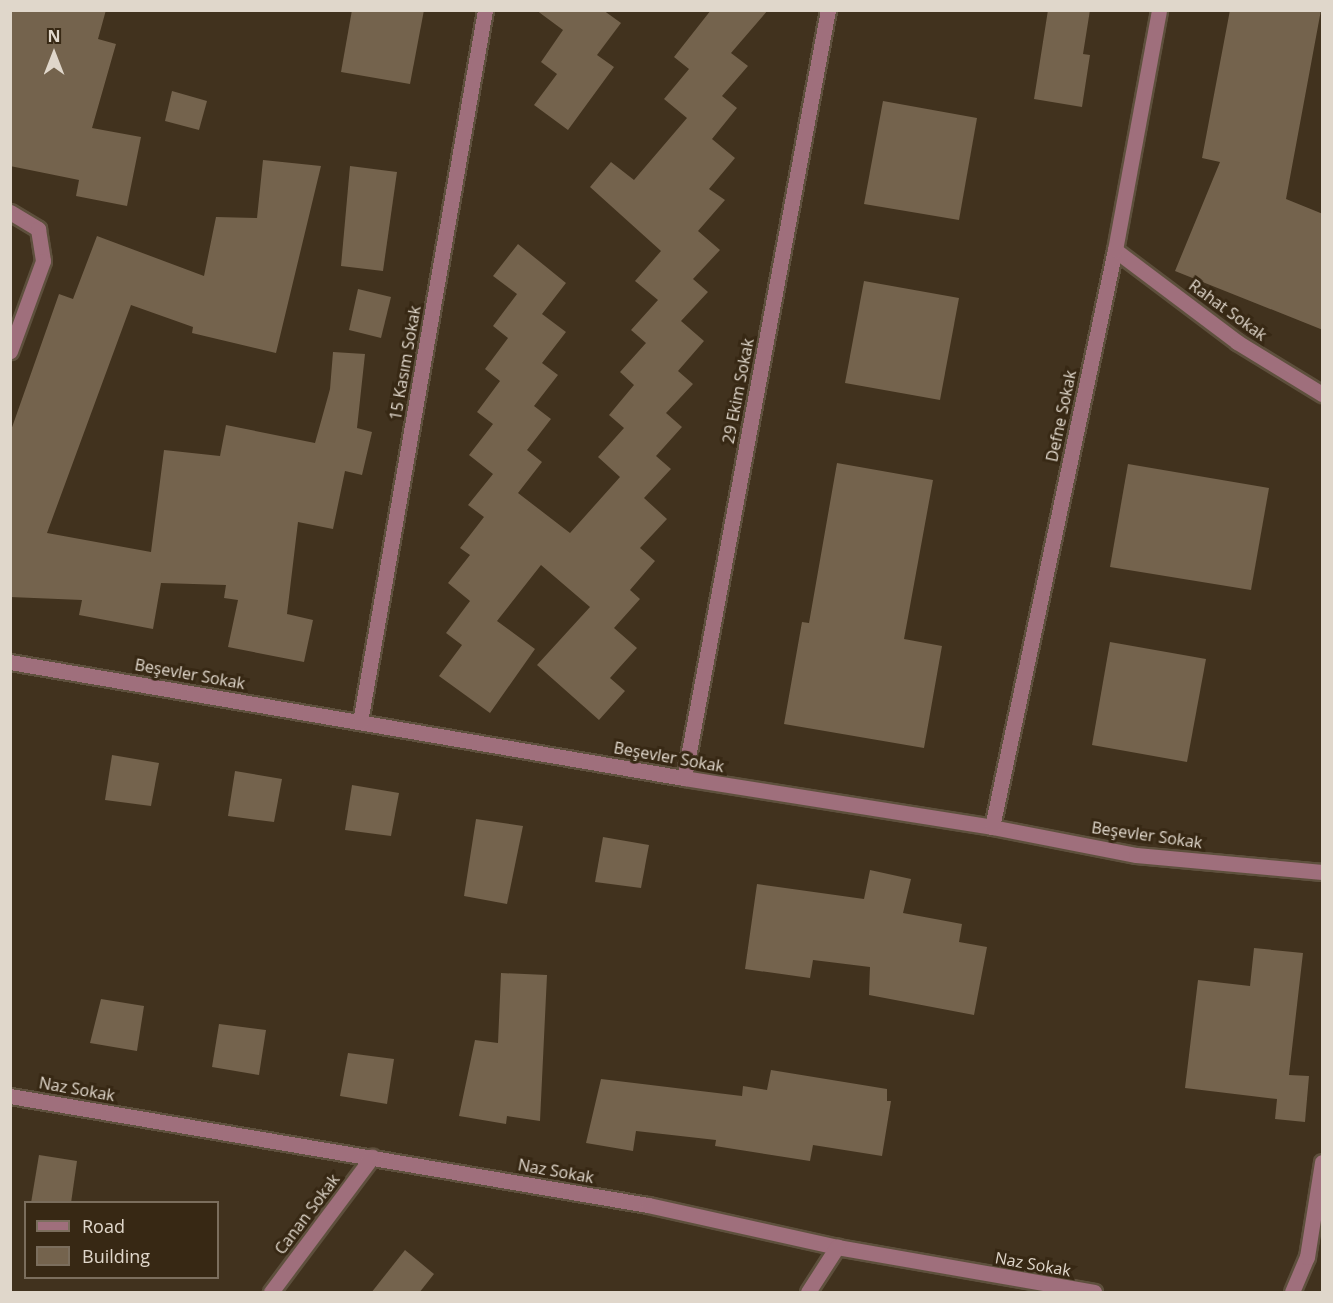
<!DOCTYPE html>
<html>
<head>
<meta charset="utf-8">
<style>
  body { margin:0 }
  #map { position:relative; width:1333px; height:1303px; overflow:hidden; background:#41321e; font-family:"Open Sans",sans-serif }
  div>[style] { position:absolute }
  .building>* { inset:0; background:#74634d }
  .roads { filter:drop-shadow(2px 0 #5e503d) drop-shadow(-2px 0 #5e503d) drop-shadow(0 2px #5e503d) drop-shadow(0 -2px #5e503d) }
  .minor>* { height:15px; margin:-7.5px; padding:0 7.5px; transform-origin:7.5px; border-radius:7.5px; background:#9f6f7c }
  span { translate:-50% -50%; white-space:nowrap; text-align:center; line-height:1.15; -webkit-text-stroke:6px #372814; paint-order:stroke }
  .street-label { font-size:16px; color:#e0d7cb }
  .frame { position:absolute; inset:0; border:12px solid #e0d7cb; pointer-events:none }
  .legend { position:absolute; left:24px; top:1201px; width:195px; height:78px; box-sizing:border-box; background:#372814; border:2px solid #7b6e5d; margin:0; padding:8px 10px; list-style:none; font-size:18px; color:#e0d7cb }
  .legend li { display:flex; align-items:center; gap:12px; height:30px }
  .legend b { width:30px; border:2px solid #7b6e5d }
  .north { position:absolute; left:24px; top:24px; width:60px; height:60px; -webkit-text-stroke:4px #372814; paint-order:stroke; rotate:0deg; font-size:16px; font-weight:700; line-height:24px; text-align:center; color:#e0d7cb }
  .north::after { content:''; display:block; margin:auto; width:21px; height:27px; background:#e0d7cb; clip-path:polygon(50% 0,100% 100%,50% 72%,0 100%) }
</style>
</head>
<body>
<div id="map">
  <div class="building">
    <i style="clip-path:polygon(10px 10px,106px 10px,98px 39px,116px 44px,92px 128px,141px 137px,127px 206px,76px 196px,79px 180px,10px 166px)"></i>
    <i style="clip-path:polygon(352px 10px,424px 10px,410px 84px,341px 72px)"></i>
    <i style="clip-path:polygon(536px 10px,603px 10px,621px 23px,597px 55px,614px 67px,568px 130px,534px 105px,557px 74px,541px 62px,563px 30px)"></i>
    <i style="clip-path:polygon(711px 10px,768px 10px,731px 53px,748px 66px,722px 96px,737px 108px,712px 139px,735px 158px,709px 189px,725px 200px,698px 231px,720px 250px,693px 279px,708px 292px,681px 321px,704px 341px,678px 371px,693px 384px,666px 413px,682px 427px,656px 456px,671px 469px,644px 498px,667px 519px,640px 548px,655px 561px,630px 590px,640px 599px,614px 628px,637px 648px,610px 678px,625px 691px,599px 720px,537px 665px,590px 607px,541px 565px,497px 621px,535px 649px,490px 713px,439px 676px,462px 645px,446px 633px,470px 601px,448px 583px,470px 555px,460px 548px,484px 517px,468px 505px,493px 474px,469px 455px,493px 424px,477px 412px,500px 381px,485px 369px,508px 338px,493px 326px,517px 294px,493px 276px,518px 244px,566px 283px,542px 314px,566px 332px,542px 363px,558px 375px,534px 406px,551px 419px,527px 450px,542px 462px,518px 493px,570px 533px,620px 477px,598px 457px,624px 428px,609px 415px,634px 385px,620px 372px,646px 343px,631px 330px,658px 300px,635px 281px,661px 251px,590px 187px,611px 162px,634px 180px,687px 118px,664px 99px,689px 69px,674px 57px)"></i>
    <i style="clip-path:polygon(1048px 10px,1090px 10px,1083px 54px,1090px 55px,1082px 107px,1034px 99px)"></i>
    <i style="clip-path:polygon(1230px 10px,1321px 10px,1286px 199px,1323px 214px,1323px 330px,1175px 271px,1220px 162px,1202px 158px)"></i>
    <i style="clip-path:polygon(172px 91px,207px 101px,199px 130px,165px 121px)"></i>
    <i style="clip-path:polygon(883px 101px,977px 118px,959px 220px,864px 204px)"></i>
    <i style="clip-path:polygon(263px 160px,321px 166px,276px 353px,192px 333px,193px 327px,131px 305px,47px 533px,151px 552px,164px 450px,220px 456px,226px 425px,315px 443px,330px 389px,333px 352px,365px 354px,357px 428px,372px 432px,362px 475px,345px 471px,333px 529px,298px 522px,287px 614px,313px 620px,304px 662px,228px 647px,238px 600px,224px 598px,226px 585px,161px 583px,153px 629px,79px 615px,82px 600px,10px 597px,10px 433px,59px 294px,73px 299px,97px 236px,204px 276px,216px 217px,257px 218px)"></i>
    <i style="clip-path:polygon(350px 166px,397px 172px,383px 271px,341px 266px)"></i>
    <i style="clip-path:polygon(864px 281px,959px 298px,940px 400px,845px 383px)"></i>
    <i style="clip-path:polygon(358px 289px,391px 297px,381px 338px,349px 330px)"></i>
    <i style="clip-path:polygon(837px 463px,933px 480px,904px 639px,942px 646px,924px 748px,784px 724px,802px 622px,809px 623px)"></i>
    <i style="clip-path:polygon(1128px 464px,1269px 488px,1251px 590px,1110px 567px)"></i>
    <i style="clip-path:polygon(1110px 642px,1206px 659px,1187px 762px,1092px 745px)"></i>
    <i style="clip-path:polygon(112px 755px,159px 763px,151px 806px,105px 800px)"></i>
    <i style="clip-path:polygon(235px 771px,282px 779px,274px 822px,228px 816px)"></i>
    <i style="clip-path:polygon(352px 785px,399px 793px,391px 836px,345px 830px)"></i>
    <i style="clip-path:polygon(476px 819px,523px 826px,507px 904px,464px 896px)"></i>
    <i style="clip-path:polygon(603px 837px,649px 845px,641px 888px,595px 882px)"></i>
    <i style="clip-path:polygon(870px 870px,911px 879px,903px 913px,962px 924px,959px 942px,987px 947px,974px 1015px,869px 995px,870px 967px,813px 960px,810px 978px,745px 969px,757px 884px,864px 899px)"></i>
    <i style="clip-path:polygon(1254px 948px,1303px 953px,1289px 1075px,1309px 1076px,1305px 1122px,1275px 1119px,1277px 1099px,1185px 1088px,1198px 980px,1250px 986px)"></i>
    <i style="clip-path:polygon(501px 973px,547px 975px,540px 1121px,507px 1116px,506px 1124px,459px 1116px,475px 1040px,498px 1043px)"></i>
    <i style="clip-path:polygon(101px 999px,144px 1006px,137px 1051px,90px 1043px)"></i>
    <i style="clip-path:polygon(219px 1024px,266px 1030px,259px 1075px,212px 1067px)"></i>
    <i style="clip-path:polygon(348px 1053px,394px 1059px,387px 1104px,340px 1096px)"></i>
    <i style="clip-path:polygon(771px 1070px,887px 1089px,887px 1101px,891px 1101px,882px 1156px,813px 1145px,810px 1161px,715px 1146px,716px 1140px,636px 1131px,633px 1151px,586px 1143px,601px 1079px,742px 1096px,743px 1086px,767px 1090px)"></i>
    <i style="clip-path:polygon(39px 1155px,77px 1161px,71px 1203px,31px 1203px)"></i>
    <i style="clip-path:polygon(405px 1250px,434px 1274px,419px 1293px,371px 1293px)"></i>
  </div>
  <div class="roads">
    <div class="minor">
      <i style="left:10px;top:212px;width:33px;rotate:31deg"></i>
      <i style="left:38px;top:229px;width:32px;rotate:81deg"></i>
      <i style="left:43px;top:261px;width:96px;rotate:110.1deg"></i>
      <i style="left:1115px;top:250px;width:153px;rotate:37deg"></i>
      <i style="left:1237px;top:342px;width:100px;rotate:31.5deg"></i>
      <i style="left:10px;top:662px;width:684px;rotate:9.77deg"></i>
      <i style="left:684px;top:778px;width:312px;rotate:9deg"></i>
      <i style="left:992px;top:827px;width:147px;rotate:11deg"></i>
      <i style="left:1136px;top:855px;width:187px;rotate:5.2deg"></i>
      <i style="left:360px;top:722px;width:723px;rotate:-80.04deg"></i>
      <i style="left:684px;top:778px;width:781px;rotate:-79.38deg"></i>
      <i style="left:992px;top:827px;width:590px;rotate:-77.97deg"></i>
      <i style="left:1115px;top:250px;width:244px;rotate:-79.6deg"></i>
      <i style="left:10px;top:1096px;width:647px;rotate:9.7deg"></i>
      <i style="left:648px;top:1205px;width:194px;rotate:12.5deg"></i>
      <i style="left:837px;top:1247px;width:261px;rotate:9.9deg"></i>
      <i style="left:271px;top:1292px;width:169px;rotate:-53.2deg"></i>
      <i style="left:808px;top:1292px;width:54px;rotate:-57.2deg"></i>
      <i style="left:1292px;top:1292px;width:38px;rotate:-67deg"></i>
      <i style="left:1307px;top:1257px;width:96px;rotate:-81deg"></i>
    </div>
  </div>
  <div class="street-label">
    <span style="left:1228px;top:310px;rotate:36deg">Rahat Sokak</span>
    <span style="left:405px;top:363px;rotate:-80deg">15 Kasım Sokak</span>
    <span style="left:738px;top:391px;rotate:-79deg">29 Ekim Sokak</span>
    <span style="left:1061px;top:416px;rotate:-78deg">Defne Sokak</span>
    <span style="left:190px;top:674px;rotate:10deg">Beşevler Sokak</span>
    <span style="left:669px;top:757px;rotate:10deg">Beşevler Sokak</span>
    <span style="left:1147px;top:835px;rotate:8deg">Beşevler Sokak</span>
    <span style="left:77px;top:1089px;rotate:10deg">Naz Sokak</span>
    <span style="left:556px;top:1171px;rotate:10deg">Naz Sokak</span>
    <span style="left:307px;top:1214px;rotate:-53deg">Canan Sokak</span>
    <span style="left:1033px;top:1264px;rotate:10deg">Naz Sokak</span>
  </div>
  <div class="frame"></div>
  <ul class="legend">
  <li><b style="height:8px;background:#9f6f7c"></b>Road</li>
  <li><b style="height:16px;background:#74634d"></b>Building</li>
  </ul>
  <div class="north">N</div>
</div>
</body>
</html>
